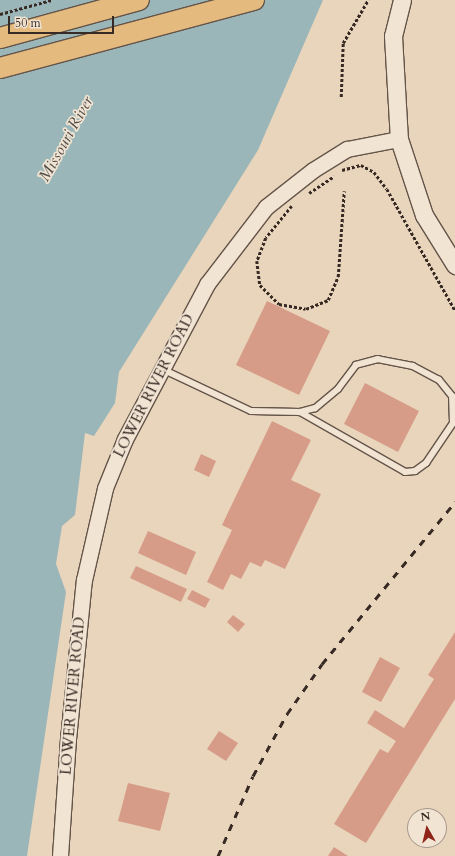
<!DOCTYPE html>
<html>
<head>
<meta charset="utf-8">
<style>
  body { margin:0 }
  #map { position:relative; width:455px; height:856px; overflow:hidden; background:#e9d5bb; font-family:Cardo,serif }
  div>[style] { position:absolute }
  .water>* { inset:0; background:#9ab6b9 }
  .building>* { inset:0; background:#d69c88 }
  .path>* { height:2.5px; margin-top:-1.25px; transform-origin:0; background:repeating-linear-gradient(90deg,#372923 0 3px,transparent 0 5px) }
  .roads { filter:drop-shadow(1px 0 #645449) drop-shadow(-1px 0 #645449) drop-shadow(0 1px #645449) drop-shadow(0 -1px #645449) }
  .service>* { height:6px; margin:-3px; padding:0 3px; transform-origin:3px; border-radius:3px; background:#f1e4d3 }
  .tertiary>* { height:15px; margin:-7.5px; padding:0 7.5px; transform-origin:7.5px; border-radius:7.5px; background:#f1e4d3 }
  .secondary>* { height:17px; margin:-8.5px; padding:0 8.5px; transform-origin:8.5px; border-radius:8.5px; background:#f1e4d3 }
  .trunk>* { height:20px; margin:-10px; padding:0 10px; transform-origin:10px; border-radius:10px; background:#e4ba7e }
  .rail>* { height:3px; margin-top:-1.5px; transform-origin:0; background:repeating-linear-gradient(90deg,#372923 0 7px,transparent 0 14px) }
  span { translate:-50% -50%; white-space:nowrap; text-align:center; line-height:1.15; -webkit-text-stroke:3.5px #f1e4d3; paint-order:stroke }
  .street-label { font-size:15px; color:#372923 }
  .water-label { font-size:16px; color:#504c48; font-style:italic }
  .north { position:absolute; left:407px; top:808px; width:40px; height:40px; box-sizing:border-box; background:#f1e4d3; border:1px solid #a7998d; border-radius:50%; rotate:352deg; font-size:11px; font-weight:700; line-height:16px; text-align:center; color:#372923 }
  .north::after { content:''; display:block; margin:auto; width:14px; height:18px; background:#8f2418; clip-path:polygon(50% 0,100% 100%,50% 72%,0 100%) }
  .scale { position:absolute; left:8px; top:16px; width:106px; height:18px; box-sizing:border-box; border:2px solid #372923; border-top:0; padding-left:5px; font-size:12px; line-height:14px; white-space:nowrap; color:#372923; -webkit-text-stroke:3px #f1e4d3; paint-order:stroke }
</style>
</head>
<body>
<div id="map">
  <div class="water">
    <i style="clip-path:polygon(0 0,323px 0,258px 150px,119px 372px,115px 403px,94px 436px,85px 433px,75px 515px,62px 526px,56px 564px,66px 592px,27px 856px,0 856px)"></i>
  </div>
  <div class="building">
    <i style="clip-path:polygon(267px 301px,330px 331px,299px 395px,236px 365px)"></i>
    <i style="clip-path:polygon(365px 383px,419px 411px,398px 452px,344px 424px)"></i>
    <i style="clip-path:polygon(272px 421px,311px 440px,291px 480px,321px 494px,285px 569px,265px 560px,261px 567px,250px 562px,241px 579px,231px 574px,223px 590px,207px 582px,232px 530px,222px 525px)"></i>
    <i style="clip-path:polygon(201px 454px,216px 461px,209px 477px,194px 470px)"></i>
    <i style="clip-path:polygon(148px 531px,196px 552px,186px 575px,138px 553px)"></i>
    <i style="clip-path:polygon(136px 566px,187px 589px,181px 602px,130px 578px)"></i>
    <i style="clip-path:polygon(192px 590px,210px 599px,205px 608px,187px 599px)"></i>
    <i style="clip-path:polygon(233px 615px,245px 624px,238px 632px,227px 622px)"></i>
    <i style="clip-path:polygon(455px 632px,455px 699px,366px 843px,334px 824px,380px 749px,388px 753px,396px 741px,367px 723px,375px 710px,404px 728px,434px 679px,428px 675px)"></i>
    <i style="clip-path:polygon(380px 657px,400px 668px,381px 702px,362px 692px)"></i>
    <i style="clip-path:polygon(219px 731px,238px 743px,226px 761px,207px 749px)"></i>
    <i style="clip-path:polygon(128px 783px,170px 793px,160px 831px,118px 821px)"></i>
    <i style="clip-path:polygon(334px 847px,348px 856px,328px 856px)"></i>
  </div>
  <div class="path">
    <i style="left:0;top:14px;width:54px;rotate:-15.1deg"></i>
    <i style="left:341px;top:97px;width:54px;rotate:-87.9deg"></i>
    <i style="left:343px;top:43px;width:50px;rotate:-59.8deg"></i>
    <i style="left:342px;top:170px;width:20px;rotate:-15deg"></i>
    <i style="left:361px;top:165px;width:15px;rotate:28deg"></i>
    <i style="left:374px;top:172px;width:21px;rotate:53deg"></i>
    <i style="left:387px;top:189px;width:139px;rotate:60.7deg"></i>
    <i style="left:309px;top:193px;width:30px;rotate:-34deg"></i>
    <i style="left:292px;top:206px;width:41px;rotate:129.1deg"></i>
    <i style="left:266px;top:238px;width:25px;rotate:111deg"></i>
    <i style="left:257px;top:261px;width:24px;rotate:83deg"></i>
    <i style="left:260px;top:285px;width:27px;rotate:45deg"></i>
    <i style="left:279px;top:304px;width:27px;rotate:10deg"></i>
    <i style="left:306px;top:309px;width:24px;rotate:-22deg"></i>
    <i style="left:328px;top:300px;width:25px;rotate:-67deg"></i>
    <i style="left:338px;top:277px;width:86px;rotate:-86deg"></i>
  </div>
  <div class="roads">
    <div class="service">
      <i style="left:162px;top:369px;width:98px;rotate:25.3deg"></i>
      <i style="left:251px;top:411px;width:49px;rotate:1.2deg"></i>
      <i style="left:300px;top:412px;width:121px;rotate:29.7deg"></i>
      <i style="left:405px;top:472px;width:10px;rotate:-6deg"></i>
      <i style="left:415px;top:471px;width:14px;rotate:-36deg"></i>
      <i style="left:426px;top:463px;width:48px;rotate:-56deg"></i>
      <i style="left:453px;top:423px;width:27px;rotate:-92deg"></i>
      <i style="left:452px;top:396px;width:21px;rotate:-129deg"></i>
      <i style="left:439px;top:380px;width:30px;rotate:-152deg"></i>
      <i style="left:413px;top:366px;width:36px;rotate:-169deg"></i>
      <i style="left:378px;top:359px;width:23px;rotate:165deg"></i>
      <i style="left:356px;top:365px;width:30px;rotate:127deg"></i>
      <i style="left:338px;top:389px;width:30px;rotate:140deg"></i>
      <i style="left:315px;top:408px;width:16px;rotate:165deg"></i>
    </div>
    <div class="tertiary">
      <i style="left:60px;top:856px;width:117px;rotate:-86.1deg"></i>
      <i style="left:68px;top:739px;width:160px;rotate:-84.3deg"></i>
      <i style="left:84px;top:580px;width:94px;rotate:-77.1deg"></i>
      <i style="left:105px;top:488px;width:53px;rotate:-67.8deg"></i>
      <i style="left:125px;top:439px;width:175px;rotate:-62.1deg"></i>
      <i style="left:207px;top:284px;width:97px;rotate:-52.5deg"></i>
      <i style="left:266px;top:207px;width:60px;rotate:-38.2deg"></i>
      <i style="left:313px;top:170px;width:40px;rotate:-32deg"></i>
      <i style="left:347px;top:149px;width:53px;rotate:-10.9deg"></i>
    </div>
    <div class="secondary">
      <i style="left:402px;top:0;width:37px;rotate:104deg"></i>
      <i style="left:393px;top:36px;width:103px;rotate:86.7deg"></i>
      <i style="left:399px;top:139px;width:80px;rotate:71.8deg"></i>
      <i style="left:424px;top:215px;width:59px;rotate:58.2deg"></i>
    </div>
    <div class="trunk">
      <i style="left:0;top:38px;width:144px;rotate:-15.3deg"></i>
      <i style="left:0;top:68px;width:263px;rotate:-15deg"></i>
    </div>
  </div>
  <div class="rail">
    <i style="left:218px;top:856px;width:87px;rotate:-66.4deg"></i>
    <i style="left:253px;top:776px;width:71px;rotate:-61.3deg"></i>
    <i style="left:287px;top:714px;width:61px;rotate:-55deg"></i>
    <i style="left:322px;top:664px;width:210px;rotate:-50.6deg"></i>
  </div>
  <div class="street-label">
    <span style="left:154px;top:386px;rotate:-63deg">LOWER RIVER ROAD</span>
    <span style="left:73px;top:696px;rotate:-85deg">LOWER RIVER ROAD</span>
  </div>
  <div class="water-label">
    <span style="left:66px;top:139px;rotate:-61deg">Missouri River</span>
  </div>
  <div class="north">N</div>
  <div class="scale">50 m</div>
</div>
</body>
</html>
